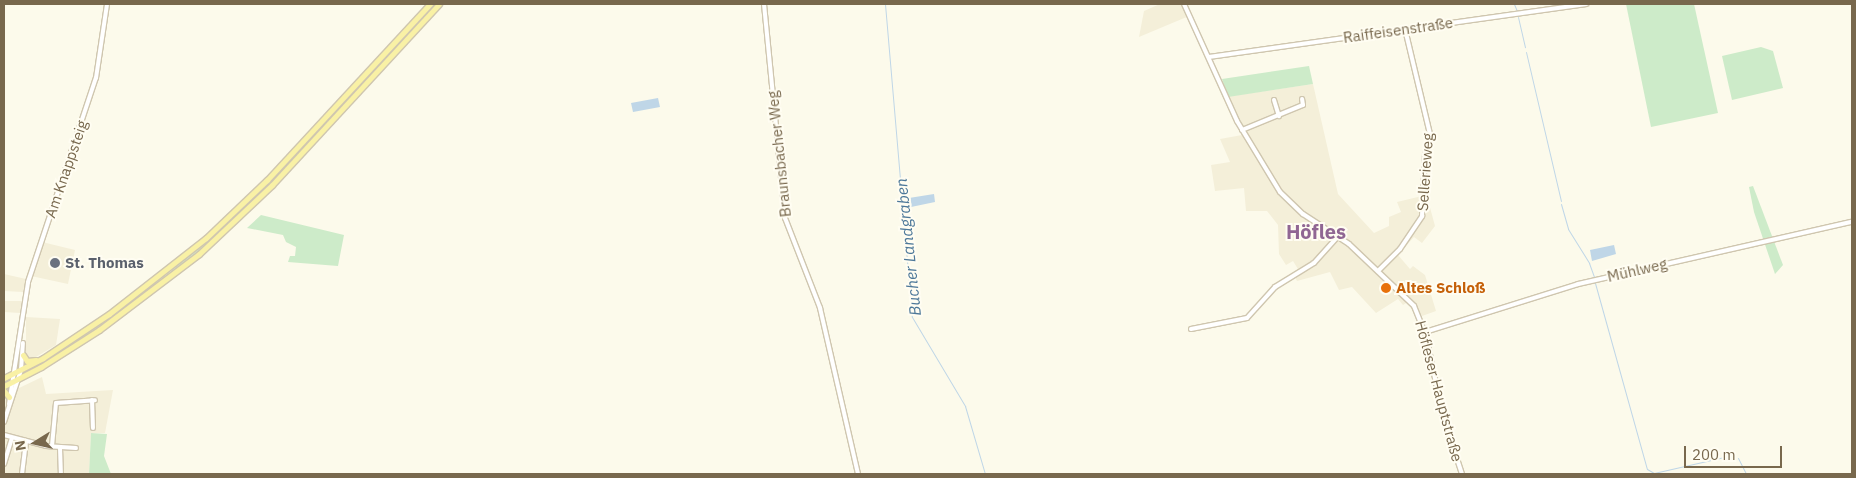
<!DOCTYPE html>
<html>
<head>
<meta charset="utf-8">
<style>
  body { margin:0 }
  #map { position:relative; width:1856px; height:478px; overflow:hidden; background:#fcfaeb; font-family:"IBM Plex Sans",sans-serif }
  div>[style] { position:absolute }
  .residential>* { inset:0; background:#f4efd9 }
  .green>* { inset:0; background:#cdebc9 }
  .water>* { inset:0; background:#bfd6e7 }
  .stream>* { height:1px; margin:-0.5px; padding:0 0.5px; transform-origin:0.5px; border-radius:0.5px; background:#bfd6e7 }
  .roads { filter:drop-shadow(1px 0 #cfc6af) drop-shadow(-1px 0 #cfc6af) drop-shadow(0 1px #cfc6af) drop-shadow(0 -1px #cfc6af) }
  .minor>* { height:4px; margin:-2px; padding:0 2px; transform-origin:2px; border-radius:2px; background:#fff }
  .major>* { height:5px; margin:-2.5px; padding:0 2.5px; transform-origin:2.5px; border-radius:2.5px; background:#f9f1a5 }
  .dots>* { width:14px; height:14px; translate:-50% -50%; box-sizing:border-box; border:2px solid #fffdf2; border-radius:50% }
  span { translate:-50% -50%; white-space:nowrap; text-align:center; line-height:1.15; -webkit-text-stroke:4px #fffdf2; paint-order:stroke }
  .street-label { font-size:15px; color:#78684d }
  .worship-label { font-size:15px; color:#5b616d; font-weight:700 }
  .left { translate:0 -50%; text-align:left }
  .food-label { font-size:15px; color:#c56008; font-weight:700 }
  .water-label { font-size:16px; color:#4d7899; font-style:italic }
  .district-label { font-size:20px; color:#906693; font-weight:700 }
  .frame { position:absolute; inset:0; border:5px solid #78684d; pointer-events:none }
  .north { position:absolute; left:10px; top:418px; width:50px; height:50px; -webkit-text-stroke:4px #fffdf2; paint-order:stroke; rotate:260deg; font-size:14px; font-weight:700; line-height:20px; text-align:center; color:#78684d }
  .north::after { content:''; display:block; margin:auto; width:18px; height:22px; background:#78684d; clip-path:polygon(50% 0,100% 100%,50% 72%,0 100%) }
  .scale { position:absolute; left:1684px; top:446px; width:98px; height:22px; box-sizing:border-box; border:2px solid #78684d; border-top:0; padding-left:6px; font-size:15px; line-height:18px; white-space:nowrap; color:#78684d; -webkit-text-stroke:4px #fffdf2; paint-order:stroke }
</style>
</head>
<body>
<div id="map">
  <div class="residential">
    <i style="clip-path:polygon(1160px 4px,1181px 4px,1189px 16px,1139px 37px,1144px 11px)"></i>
    <i style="clip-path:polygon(1313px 84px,1338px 194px,1374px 233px,1389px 226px,1389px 217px,1401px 212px,1397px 202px,1422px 196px,1425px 189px,1435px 226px,1422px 243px,1414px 237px,1398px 255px,1410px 269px,1413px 266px,1425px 275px,1436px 311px,1422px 316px,1411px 300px,1403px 305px,1398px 299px,1376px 313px,1352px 287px,1339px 290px,1330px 272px,1297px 281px,1295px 277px,1301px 274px,1293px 261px,1286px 265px,1279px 254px,1278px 225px,1267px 211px,1246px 211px,1244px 188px,1215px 191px,1211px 165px,1230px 162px,1220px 139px,1242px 135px,1223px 97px)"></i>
    <i style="clip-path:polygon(42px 242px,75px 250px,68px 284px,31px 276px)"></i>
    <i style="clip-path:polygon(4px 274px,26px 279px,23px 292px,4px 291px)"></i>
    <i style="clip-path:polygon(4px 301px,22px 301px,20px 313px,4px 312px)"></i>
    <i style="clip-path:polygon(26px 317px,60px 319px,56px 345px,31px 360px,26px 352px)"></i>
    <i style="clip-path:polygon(42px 377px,46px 394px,113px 390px,105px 433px,91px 433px,89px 474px,4px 474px,4px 397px,13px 401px,17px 389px)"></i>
  </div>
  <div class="green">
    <i style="clip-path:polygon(433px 4px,437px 4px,267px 187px,265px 185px)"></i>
    <i style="clip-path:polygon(1626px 4px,1694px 4px,1718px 113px,1651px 127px)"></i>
    <i style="clip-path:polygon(1761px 47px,1773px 51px,1783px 88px,1732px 100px,1722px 56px)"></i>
    <i style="clip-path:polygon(1309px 66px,1313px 84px,1228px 97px,1222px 79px)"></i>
    <i style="clip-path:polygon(1753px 186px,1783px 265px,1775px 274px,1754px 212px,1749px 187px)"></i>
    <i style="clip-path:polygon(262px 188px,264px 190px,201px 250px,132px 304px,71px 346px,26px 373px,169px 273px)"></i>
    <i style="clip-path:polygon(261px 215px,344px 235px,338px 266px,288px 262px,290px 256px,295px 256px,296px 247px,286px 242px,283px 235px,247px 228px)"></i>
    <i style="clip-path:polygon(91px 433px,107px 434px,104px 456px,111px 474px,89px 474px)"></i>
  </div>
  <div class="water">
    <i style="clip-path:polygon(658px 98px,660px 107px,633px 112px,631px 103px)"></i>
    <i style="clip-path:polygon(934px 194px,935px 202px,911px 207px,909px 198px)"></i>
    <i style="clip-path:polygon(1614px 245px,1616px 254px,1592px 261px,1590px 250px)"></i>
  </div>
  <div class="stream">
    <i style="left:885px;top:4px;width:314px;rotate:85.1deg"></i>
    <i style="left:912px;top:317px;width:104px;rotate:59.2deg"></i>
    <i style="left:965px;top:406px;width:71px;rotate:73.6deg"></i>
    <i style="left:1514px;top:4px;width:8px;rotate:67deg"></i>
    <i style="left:1518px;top:17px;width:31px;rotate:77deg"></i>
    <i style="left:1526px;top:52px;width:153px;rotate:76.8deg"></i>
    <i style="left:1561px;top:204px;width:26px;rotate:74deg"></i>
    <i style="left:1568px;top:229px;width:40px;rotate:58deg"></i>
    <i style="left:1589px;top:263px;width:15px;rotate:70deg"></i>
    <i style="left:1595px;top:283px;width:193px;rotate:74.4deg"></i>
    <i style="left:1647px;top:469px;width:8px;rotate:30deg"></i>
    <i style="left:1654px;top:473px;width:81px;rotate:-12.8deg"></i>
    <i style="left:1738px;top:458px;width:18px;rotate:63deg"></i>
  </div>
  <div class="roads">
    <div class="minor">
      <i style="left:764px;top:4px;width:215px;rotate:84.4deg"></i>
      <i style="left:785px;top:218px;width:97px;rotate:68.7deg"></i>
      <i style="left:820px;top:308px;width:170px;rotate:77.1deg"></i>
      <i style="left:1184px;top:4px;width:128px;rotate:65.6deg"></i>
      <i style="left:1237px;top:121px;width:83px;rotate:58.8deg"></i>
      <i style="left:1280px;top:192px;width:32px;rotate:44deg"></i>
      <i style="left:1303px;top:214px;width:55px;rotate:33.1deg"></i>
      <i style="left:1349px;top:244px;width:90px;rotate:43.6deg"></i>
      <i style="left:1414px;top:306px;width:32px;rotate:68deg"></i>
      <i style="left:1426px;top:336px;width:82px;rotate:78deg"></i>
      <i style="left:1443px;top:416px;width:61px;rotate:71.9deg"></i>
      <i style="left:1209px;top:57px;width:381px;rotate:-8deg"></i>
      <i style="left:1274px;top:100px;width:17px;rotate:73deg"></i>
      <i style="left:1242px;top:130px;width:66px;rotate:-22.3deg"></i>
      <i style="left:1303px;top:105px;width:6px;rotate:-99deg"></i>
      <i style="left:1378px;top:271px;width:31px;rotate:-45deg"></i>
      <i style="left:1400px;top:249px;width:40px;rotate:-56deg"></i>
      <i style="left:1422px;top:216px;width:61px;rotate:-87.2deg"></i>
      <i style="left:1425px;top:155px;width:22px;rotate:-77deg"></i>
      <i style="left:1430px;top:134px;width:108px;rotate:-103.4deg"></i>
      <i style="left:1191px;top:329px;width:57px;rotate:-11.1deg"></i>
      <i style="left:1247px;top:318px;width:42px;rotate:-47.9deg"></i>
      <i style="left:1275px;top:287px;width:46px;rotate:-31.6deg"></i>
      <i style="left:1314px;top:263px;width:36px;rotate:-48deg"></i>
      <i style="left:1425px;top:332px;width:160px;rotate:-17.4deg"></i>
      <i style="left:1578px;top:284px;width:281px;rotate:-12.8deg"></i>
      <i style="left:92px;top:400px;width:28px;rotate:88deg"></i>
      <i style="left:9px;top:404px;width:123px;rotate:-81.1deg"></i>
      <i style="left:28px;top:282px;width:215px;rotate:-71.6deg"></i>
      <i style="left:96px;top:78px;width:75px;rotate:-81.5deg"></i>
      <i style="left:4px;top:422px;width:55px;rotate:-71.9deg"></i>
      <i style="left:21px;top:370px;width:27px;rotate:-86deg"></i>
      <i style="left:4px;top:435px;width:43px;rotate:14.7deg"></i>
      <i style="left:46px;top:446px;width:30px;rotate:4deg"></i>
      <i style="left:52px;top:446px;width:43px;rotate:-84.7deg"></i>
      <i style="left:56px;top:403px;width:39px;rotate:-4deg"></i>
      <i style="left:60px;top:448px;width:26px;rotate:88deg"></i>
      <i style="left:4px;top:464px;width:27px;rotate:-73deg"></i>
      <i style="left:22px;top:474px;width:32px;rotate:-83deg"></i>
    </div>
    <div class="major">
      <i style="left:23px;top:355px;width:7px;rotate:56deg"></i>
      <i style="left:27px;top:361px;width:9px;rotate:-6deg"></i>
      <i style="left:4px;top:378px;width:44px;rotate:-27.1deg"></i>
      <i style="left:43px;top:358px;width:79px;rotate:-33.7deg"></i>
      <i style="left:109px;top:314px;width:123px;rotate:-38.1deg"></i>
      <i style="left:206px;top:238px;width:84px;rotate:-43.6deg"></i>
      <i style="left:267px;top:180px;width:240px;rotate:-47.2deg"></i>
      <i style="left:4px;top:386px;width:42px;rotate:-27.2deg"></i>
      <i style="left:41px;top:367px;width:69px;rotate:-32.5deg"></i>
      <i style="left:99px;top:330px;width:126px;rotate:-37.2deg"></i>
      <i style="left:199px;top:254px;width:100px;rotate:-43.4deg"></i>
      <i style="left:272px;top:185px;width:246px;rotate:-47.3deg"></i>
      <i style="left:4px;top:391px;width:8px;rotate:50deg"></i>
    </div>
  </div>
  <div class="dots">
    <i style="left:55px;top:263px;background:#6b7280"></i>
    <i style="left:1386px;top:288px;background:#e8710a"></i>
  </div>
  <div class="street-label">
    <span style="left:1398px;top:30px;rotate:-8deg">Raiffeisenstraße</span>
    <span style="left:779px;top:154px;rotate:-96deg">Braunsbacher Weg</span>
    <span style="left:66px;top:169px;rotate:-71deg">Am Knappsteig</span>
    <span style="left:1425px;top:172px;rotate:-86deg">Sellerieweg</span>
    <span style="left:1637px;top:270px;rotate:-13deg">Mühlweg</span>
    <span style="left:1439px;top:391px;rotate:75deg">Höfleser Hauptstraße</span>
  </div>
  <div class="worship-label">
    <span class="left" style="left:65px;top:263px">St. Thomas</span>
  </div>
  <div class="food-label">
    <span class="left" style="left:1396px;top:288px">Altes Schloß</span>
  </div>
  <div class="water-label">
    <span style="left:908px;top:247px;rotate:-96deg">Bucher Landgraben</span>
  </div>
  <div class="district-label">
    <span style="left:1316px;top:231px">Höfles</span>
  </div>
  <div class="frame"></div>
  <div class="north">N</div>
  <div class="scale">200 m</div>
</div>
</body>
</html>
